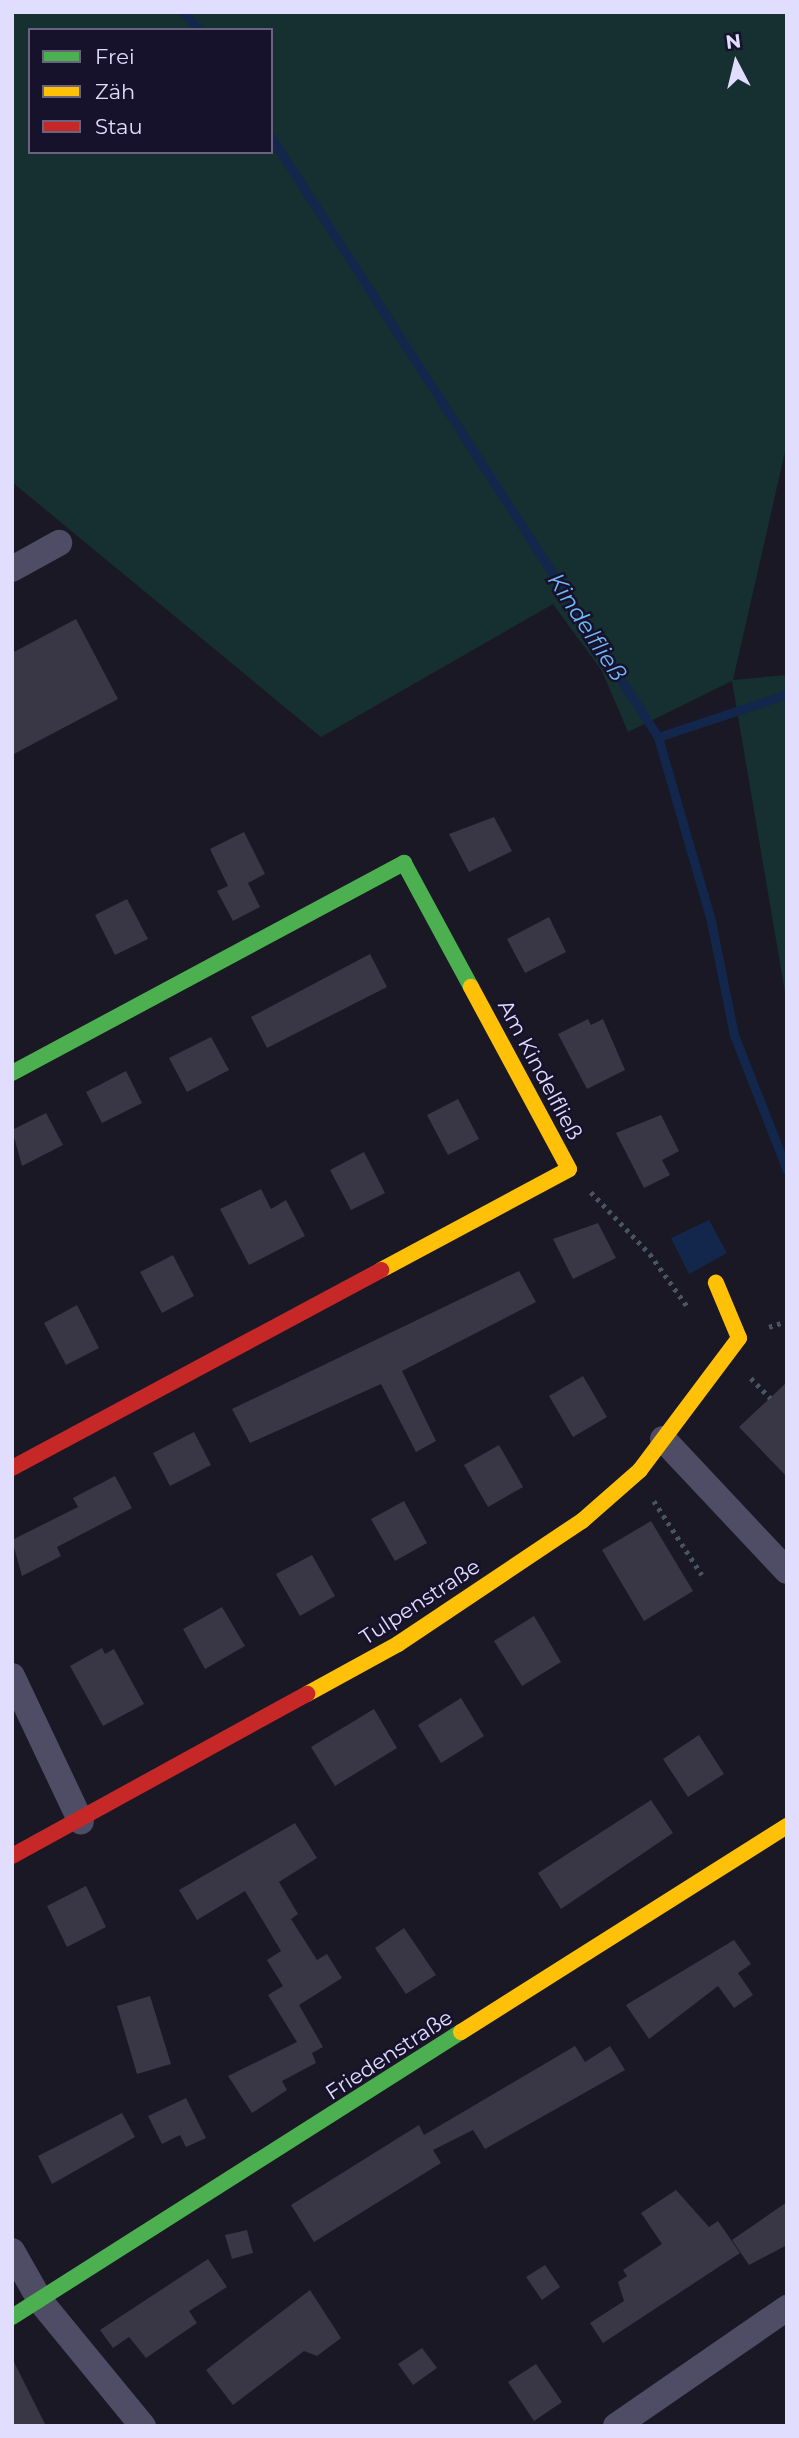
<!DOCTYPE html>
<html>
<head>
<meta charset="utf-8">
<style>
  body { margin:0 }
  #map { position:relative; width:799px; height:2438px; overflow:hidden; background:#1a1825; font-family:Montserrat,sans-serif }
  div>[style] { position:absolute }
  .green>* { inset:0; background:#163031 }
  .water>* { inset:0; background:#12274b }
  .stream>* { height:9px; margin:-4.5px; padding:0 4.5px; transform-origin:4.5px; border-radius:4.5px; background:#12274b }
  .building>* { inset:0; background:#393646 }
  .path>* { height:4.5px; margin-top:-2.25px; transform-origin:0; background:repeating-linear-gradient(90deg,#495563 0 3.5px,transparent 0 8.5px) }
  .street>* { height:26px; margin:-13px; padding:0 13px; transform-origin:13px; border-radius:13px; background:#4f4d65 }
  .fast>* { height:16px; margin:-8px; padding:0 8px; transform-origin:8px; border-radius:8px; background:#4caf50 }
  .slow>* { height:16px; margin:-8px; padding:0 8px; transform-origin:8px; border-radius:8px; background:#ffc107 }
  .jam>* { height:16px; margin:-8px; padding:0 8px; transform-origin:8px; border-radius:8px; background:#c62828 }
  span { translate:-50% -50%; white-space:nowrap; text-align:center; line-height:1.15; -webkit-text-stroke:5px #17122b; paint-order:stroke }
  .street-label { font-size:21px; color:#e1ddfe }
  .water-label { font-size:23px; color:#6fb9f9; font-style:italic }
  .frame { position:absolute; inset:0; border:14px solid #e1ddfe; pointer-events:none }
  .legend { position:absolute; left:28px; top:28px; width:245px; height:126px; box-sizing:border-box; background:#17122b; border:2px solid #68637f; margin:0; padding:9px 12px; list-style:none; font-size:21px; color:#e1ddfe }
  .legend li { display:flex; align-items:center; gap:14px; height:35px }
  .legend b { width:35px; border:2px solid #68637f }
  .north { position:absolute; left:701px; top:28px; width:70px; height:70px; -webkit-text-stroke:5px #17122b; paint-order:stroke; rotate:353deg; font-size:19px; font-weight:700; line-height:28px; text-align:center; color:#e1ddfe }
  .north::after { content:''; display:block; margin:auto; width:24px; height:32px; background:#e1ddfe; clip-path:polygon(50% 0,100% 100%,50% 72%,0 100%) }
</style>
</head>
<body>
<div id="map">
  <div class="green">
    <i style="clip-path:polygon(evenodd,12px 12px,787px 12px,787px 443px,733px 680px,787px 675px,787px 1004px,732px 681px,628px 732px,602px 671px,553px 604px,321px 737px,12px 482px,12px 12px,30px 30px,271px 30px,271px 152px,30px 152px,30px 30px)"></i>
  </div>
  <div class="water">
    <i style="clip-path:polygon(709px 1220px,727px 1253px,689px 1274px,671px 1238px)"></i>
  </div>
  <div class="stream">
    <i style="left:183px;top:12px;width:24px;rotate:48deg"></i>
    <i style="left:271px;top:137px;width:714px;rotate:57.18deg"></i>
    <i style="left:658px;top:737px;width:191px;rotate:73.9deg"></i>
    <i style="left:711px;top:921px;width:116px;rotate:78.6deg"></i>
    <i style="left:734px;top:1035px;width:145px;rotate:68.6deg"></i>
    <i style="left:658px;top:737px;width:136px;rotate:-18.4deg"></i>
  </div>
  <div class="building">
    <i style="clip-path:polygon(76px 619px,118px 699px,12px 755px,12px 653px)"></i>
    <i style="clip-path:polygon(494px 817px,512px 851px,469px 872px,449px 834px)"></i>
    <i style="clip-path:polygon(244px 832px,265px 874px,248px 883px,260px 907px,233px 921px,217px 891px,228px 886px,210px 849px)"></i>
    <i style="clip-path:polygon(127px 899px,148px 939px,115px 955px,95px 915px)"></i>
    <i style="clip-path:polygon(549px 917px,566px 952px,525px 973px,507px 939px)"></i>
    <i style="clip-path:polygon(370px 954px,387px 987px,267px 1048px,251px 1017px)"></i>
    <i style="clip-path:polygon(588px 1019px,591px 1025px,603px 1019px,625px 1070px,587px 1089px,558px 1034px)"></i>
    <i style="clip-path:polygon(211px 1037px,229px 1070px,187px 1092px,169px 1058px)"></i>
    <i style="clip-path:polygon(126px 1071px,142px 1103px,102px 1123px,86px 1092px)"></i>
    <i style="clip-path:polygon(458px 1099px,479px 1139px,448px 1155px,427px 1115px)"></i>
    <i style="clip-path:polygon(46px 1113px,63px 1145px,22px 1166px,12px 1130px)"></i>
    <i style="clip-path:polygon(661px 1115px,679px 1151px,662px 1160px,670px 1175px,644px 1188px,616px 1133px)"></i>
    <i style="clip-path:polygon(364px 1152px,385px 1193px,351px 1210px,330px 1170px)"></i>
    <i style="clip-path:polygon(261px 1189px,271px 1209px,286px 1200px,305px 1236px,249px 1265px,220px 1209px)"></i>
    <i style="clip-path:polygon(598px 1223px,616px 1258px,573px 1279px,553px 1239px)"></i>
    <i style="clip-path:polygon(173px 1255px,194px 1296px,162px 1313px,140px 1272px)"></i>
    <i style="clip-path:polygon(519px 1271px,536px 1302px,402px 1371px,436px 1441px,416px 1452px,381px 1384px,250px 1443px,232px 1409px)"></i>
    <i style="clip-path:polygon(77px 1305px,99px 1348px,66px 1365px,44px 1323px)"></i>
    <i style="clip-path:polygon(583px 1376px,607px 1417px,573px 1437px,549px 1396px)"></i>
    <i style="clip-path:polygon(787px 1382px,787px 1477px,739px 1427px)"></i>
    <i style="clip-path:polygon(194px 1432px,211px 1465px,170px 1486px,153px 1453px)"></i>
    <i style="clip-path:polygon(499px 1445px,523px 1487px,488px 1507px,464px 1465px)"></i>
    <i style="clip-path:polygon(115px 1476px,132px 1508px,57px 1547px,61px 1556px,22px 1576px,12px 1540px,78px 1507px,73px 1498px)"></i>
    <i style="clip-path:polygon(404px 1501px,427px 1543px,395px 1561px,371px 1519px)"></i>
    <i style="clip-path:polygon(651px 1521px,693px 1591px,644px 1621px,602px 1550px)"></i>
    <i style="clip-path:polygon(312px 1555px,335px 1596px,300px 1616px,276px 1574px)"></i>
    <i style="clip-path:polygon(222px 1607px,245px 1646px,205px 1669px,183px 1629px)"></i>
    <i style="clip-path:polygon(534px 1616px,561px 1662px,522px 1686px,494px 1641px)"></i>
    <i style="clip-path:polygon(102px 1648px,105px 1654px,114px 1649px,144px 1704px,103px 1726px,70px 1666px)"></i>
    <i style="clip-path:polygon(461px 1698px,484px 1736px,441px 1763px,418px 1725px)"></i>
    <i style="clip-path:polygon(374px 1709px,397px 1748px,335px 1786px,311px 1747px)"></i>
    <i style="clip-path:polygon(699px 1735px,724px 1774px,688px 1797px,663px 1759px)"></i>
    <i style="clip-path:polygon(651px 1800px,673px 1833px,561px 1909px,538px 1873px)"></i>
    <i style="clip-path:polygon(295px 1823px,317px 1858px,279px 1882px,298px 1914px,291px 1919px,317px 1960px,327px 1954px,342px 1978px,299px 2005px,323px 2047px,312px 2053px,316px 2063px,282px 2081px,287px 2090px,252px 2113px,228px 2076px,297px 2042px,268px 1995px,283px 1986px,267px 1960px,281px 1951px,245px 1891px,197px 1920px,179px 1890px)"></i>
    <i style="clip-path:polygon(86px 1886px,106px 1927px,67px 1947px,47px 1906px)"></i>
    <i style="clip-path:polygon(404px 1928px,436px 1975px,406px 1994px,375px 1948px)"></i>
    <i style="clip-path:polygon(734px 1940px,751px 1964px,738px 1973px,753px 1995px,734px 2008px,718px 1986px,649px 2039px,626px 2005px)"></i>
    <i style="clip-path:polygon(150px 1996px,171px 2064px,137px 2074px,117px 2006px)"></i>
    <i style="clip-path:polygon(575px 2046px,585px 2062px,610px 2046px,625px 2070px,485px 2149px,473px 2130px,433px 2150px,441px 2163px,314px 2242px,291px 2205px,419px 2125px,424px 2135px)"></i>
    <i style="clip-path:polygon(186px 2098px,206px 2138px,186px 2147px,180px 2135px,162px 2144px,148px 2116px)"></i>
    <i style="clip-path:polygon(122px 2113px,135px 2137px,52px 2184px,38px 2156px)"></i>
    <i style="clip-path:polygon(676px 2190px,709px 2227px,718px 2221px,740px 2253px,603px 2343px,590px 2323px,624px 2301px,618px 2282px,627px 2276px,623px 2270px,662px 2244px,641px 2213px)"></i>
    <i style="clip-path:polygon(787px 2202px,787px 2245px,749px 2265px,732px 2240px)"></i>
    <i style="clip-path:polygon(247px 2230px,253px 2253px,232px 2259px,225px 2235px)"></i>
    <i style="clip-path:polygon(208px 2259px,227px 2287px,189px 2311px,197px 2323px,146px 2358px,129px 2337px,113px 2348px,100px 2330px)"></i>
    <i style="clip-path:polygon(545px 2265px,560px 2287px,542px 2300px,526px 2277px)"></i>
    <i style="clip-path:polygon(310px 2290px,341px 2338px,317px 2356px,304px 2351px,233px 2405px,206px 2370px)"></i>
    <i style="clip-path:polygon(422px 2348px,437px 2368px,413px 2385px,398px 2364px)"></i>
    <i style="clip-path:polygon(12px 2358px,46px 2426px,12px 2426px)"></i>
    <i style="clip-path:polygon(536px 2364px,562px 2402px,534px 2421px,508px 2382px)"></i>
  </div>
  <div class="path">
    <i style="left:591px;top:1192px;width:86px;rotate:46.4deg"></i>
    <i style="left:650px;top:1254px;width:64px;rotate:54.6deg"></i>
    <i style="left:769px;top:1327px;width:19px;rotate:-18deg"></i>
    <i style="left:751px;top:1378px;width:28px;rotate:46deg"></i>
    <i style="left:654px;top:1501px;width:88px;rotate:57deg"></i>
  </div>
  <div class="street">
    <i style="left:12px;top:569px;width:54px;rotate:-29deg"></i>
    <i style="left:663px;top:1439px;width:181px;rotate:46.8deg"></i>
    <i style="left:12px;top:1676px;width:161px;rotate:64.7deg"></i>
    <i style="left:12px;top:2251px;width:59px;rotate:60.4deg"></i>
    <i style="left:41px;top:2302px;width:161px;rotate:50.6deg"></i>
    <i style="left:616px;top:2426px;width:208px;rotate:-34.6deg"></i>
  </div>
  <div class="fast">
    <i style="left:12px;top:1073px;width:445px;rotate:-28.2deg"></i>
    <i style="left:404px;top:863px;width:141px;rotate:61.6deg"></i>
    <i style="left:12px;top:2317px;width:532px;rotate:-32.41deg"></i>
  </div>
  <div class="slow">
    <i style="left:381px;top:1270px;width:213px;rotate:-28.2deg"></i>
    <i style="left:569px;top:1169px;width:207px;rotate:-118.3deg"></i>
    <i style="left:307px;top:1694px;width:104px;rotate:-28.8deg"></i>
    <i style="left:398px;top:1644px;width:221px;rotate:-33.8deg"></i>
    <i style="left:582px;top:1521px;width:77px;rotate:-41.3deg"></i>
    <i style="left:640px;top:1470px;width:165px;rotate:-53.1deg"></i>
    <i style="left:739px;top:1338px;width:60px;rotate:-112.7deg"></i>
    <i style="left:461px;top:2032px;width:386px;rotate:-32.3deg"></i>
  </div>
  <div class="jam">
    <i style="left:12px;top:1468px;width:419px;rotate:-28.2deg"></i>
    <i style="left:12px;top:1856px;width:337px;rotate:-28.8deg"></i>
  </div>
  <div class="street-label">
    <span style="left:540px;top:1070px;rotate:62deg">Am Kindelfließ</span>
    <span style="left:420px;top:1602px;rotate:-33deg">Tulpenstraße</span>
    <span style="left:389px;top:2055px;rotate:-33deg">Friedenstraße</span>
  </div>
  <div class="water-label">
    <span style="left:587px;top:627px;rotate:57deg">Kindelfließ</span>
  </div>
  <div class="frame"></div>
  <ul class="legend">
  <li><b style="height:9px;background:#4caf50"></b>Frei</li>
  <li><b style="height:9px;background:#ffc107"></b>Zäh</li>
  <li><b style="height:9px;background:#c62828"></b>Stau</li>
  </ul>
  <div class="north">N</div>
</div>
</body>
</html>
